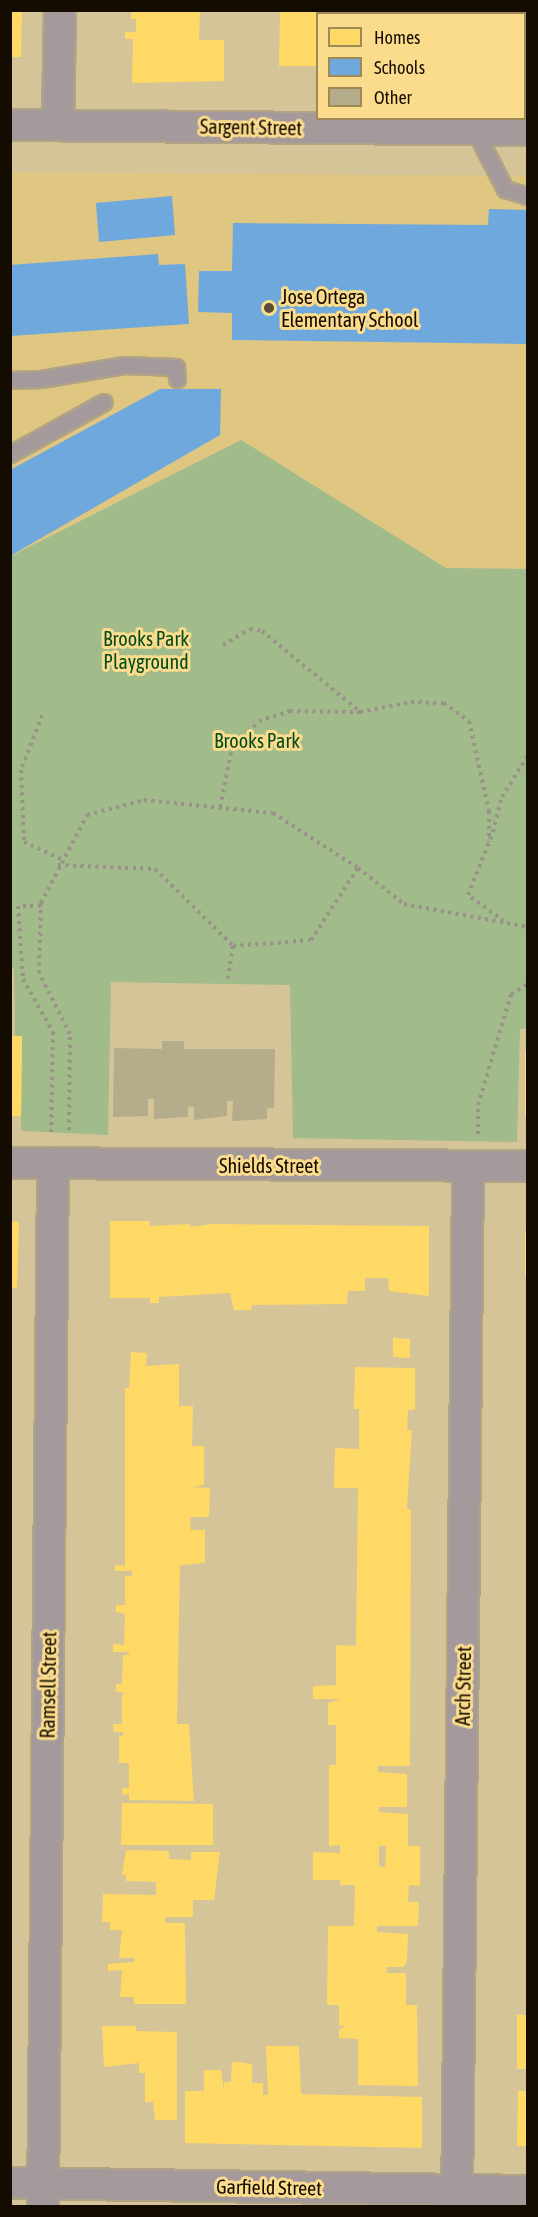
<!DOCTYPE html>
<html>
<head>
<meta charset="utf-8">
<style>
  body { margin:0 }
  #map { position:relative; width:538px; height:2217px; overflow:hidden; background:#d5c498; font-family:"Asap Condensed",sans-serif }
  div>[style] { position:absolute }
  .built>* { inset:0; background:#dfc681 }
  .green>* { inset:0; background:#a1bb8b }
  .homes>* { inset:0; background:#ffd966 }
  .schools>* { inset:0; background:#6fa8dc }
  .building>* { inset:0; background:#b4ac8a }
  .path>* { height:4px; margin-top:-2px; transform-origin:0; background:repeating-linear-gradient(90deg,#9a9188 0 3px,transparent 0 7.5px) }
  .roads { filter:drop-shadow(2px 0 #b1a485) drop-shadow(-2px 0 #b1a485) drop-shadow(0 2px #b1a485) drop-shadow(0 -2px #b1a485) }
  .lane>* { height:15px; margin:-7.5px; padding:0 7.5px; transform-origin:7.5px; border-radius:7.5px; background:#a59a9b }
  .street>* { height:30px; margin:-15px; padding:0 15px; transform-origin:15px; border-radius:15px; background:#a59a9b }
  .dots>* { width:16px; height:16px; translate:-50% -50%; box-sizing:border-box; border:3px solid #fbdc8c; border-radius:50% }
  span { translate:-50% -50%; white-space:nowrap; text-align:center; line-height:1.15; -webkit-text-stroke:6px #fbdc8c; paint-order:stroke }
  .street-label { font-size:20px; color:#140c00 }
  .poi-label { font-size:20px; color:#140c00 }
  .left { translate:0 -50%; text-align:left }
  .park-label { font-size:20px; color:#004c1c }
  .frame { position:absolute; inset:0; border:12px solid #140c00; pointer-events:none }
  .legend { position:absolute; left:316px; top:12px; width:210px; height:108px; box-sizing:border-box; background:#fbdc8c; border:2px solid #9f8954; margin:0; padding:8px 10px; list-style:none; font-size:18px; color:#140c00 }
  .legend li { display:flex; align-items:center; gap:12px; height:30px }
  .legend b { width:30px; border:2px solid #9f8954 }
</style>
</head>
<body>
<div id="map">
  <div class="built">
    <i style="clip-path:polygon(11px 172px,527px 176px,527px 569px,446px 568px,241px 440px,11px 556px)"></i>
  </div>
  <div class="green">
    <i style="clip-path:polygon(241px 440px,446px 568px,527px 569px,528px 1028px,520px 1029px,517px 1142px,293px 1138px,290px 985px,111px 982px,108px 1135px,21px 1131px,22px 1037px,15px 1036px,14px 969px,11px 968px,11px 556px)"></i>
  </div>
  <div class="homes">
    <i style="clip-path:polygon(10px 10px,22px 10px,21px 57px,10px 57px)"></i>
    <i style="clip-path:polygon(131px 10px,200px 10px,199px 40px,224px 40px,224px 81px,132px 83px,133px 39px,125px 39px,125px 32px,136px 32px,136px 19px,131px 19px)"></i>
    <i style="clip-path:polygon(280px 10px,359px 10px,359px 14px,318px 14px,318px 66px,279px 66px)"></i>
    <i style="clip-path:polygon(371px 10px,429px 10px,429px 14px,371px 14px)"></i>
    <i style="clip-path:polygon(10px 1036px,22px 1036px,21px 1116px,10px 1116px)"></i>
    <i style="clip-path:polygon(525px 1051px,528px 1051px,528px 1116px,525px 1116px)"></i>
    <i style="clip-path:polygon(10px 1221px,19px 1222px,17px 1288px,10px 1288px)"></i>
    <i style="clip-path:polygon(110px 1221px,150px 1221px,150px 1226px,190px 1224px,190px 1227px,212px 1224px,429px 1226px,429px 1296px,389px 1291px,388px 1278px,365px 1278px,365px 1291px,348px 1291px,347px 1304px,252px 1305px,251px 1310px,234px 1310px,230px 1293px,159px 1297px,159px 1303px,150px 1303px,150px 1298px,110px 1298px)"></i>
    <i style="clip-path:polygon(525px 1231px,528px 1231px,528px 1276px,525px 1276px)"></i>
    <i style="clip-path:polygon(393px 1338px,410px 1339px,410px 1358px,393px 1357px)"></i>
    <i style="clip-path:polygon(131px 1352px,147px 1353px,146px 1366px,179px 1364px,179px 1406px,193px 1406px,192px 1446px,204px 1446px,204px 1485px,192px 1487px,210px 1488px,209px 1517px,190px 1517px,191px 1530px,205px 1530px,205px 1563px,180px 1565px,177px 1724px,189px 1724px,194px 1801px,129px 1800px,129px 1794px,122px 1795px,122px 1788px,129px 1788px,129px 1763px,119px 1763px,119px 1736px,123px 1736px,123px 1732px,114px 1732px,113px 1724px,122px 1724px,122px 1694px,128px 1694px,116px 1691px,116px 1684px,122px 1684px,123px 1655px,129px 1655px,129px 1652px,113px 1652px,113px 1644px,124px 1645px,125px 1614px,131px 1615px,116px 1612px,116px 1605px,125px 1605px,125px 1576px,132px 1576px,132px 1571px,115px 1571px,115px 1565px,125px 1566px,125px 1388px,129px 1388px)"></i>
    <i style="clip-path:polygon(evenodd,355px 1367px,415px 1368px,415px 1410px,408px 1410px,407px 1430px,412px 1430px,407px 1509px,411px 1509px,410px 1766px,378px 1766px,378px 1772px,407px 1774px,407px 1807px,379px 1807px,379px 1812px,408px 1814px,408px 1846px,420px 1846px,420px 1886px,409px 1885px,408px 1902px,419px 1902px,418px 1926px,377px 1926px,377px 1932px,408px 1934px,407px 1961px,404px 1967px,387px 1967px,387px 1973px,406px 1973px,406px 2005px,417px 2005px,418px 2086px,358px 2085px,358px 2039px,339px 2038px,339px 2029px,347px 2026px,339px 2026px,339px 2005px,327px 2005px,328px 1926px,354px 1926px,355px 1885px,340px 1885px,340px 1880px,313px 1880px,313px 1852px,340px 1853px,340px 1845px,329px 1846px,329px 1765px,336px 1765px,336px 1725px,328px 1725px,328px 1703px,341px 1699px,313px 1699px,313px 1686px,336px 1685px,336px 1645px,356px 1646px,358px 1488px,334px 1488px,335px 1448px,359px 1449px,359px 1409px,354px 1409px,355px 1367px,379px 1846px,386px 1846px,385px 1867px,379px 1866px,379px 1846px)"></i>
    <i style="clip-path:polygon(122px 1803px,213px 1804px,213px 1845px,121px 1845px)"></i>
    <i style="clip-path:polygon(126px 1850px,169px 1851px,169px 1859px,191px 1860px,191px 1852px,220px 1852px,214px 1900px,193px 1900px,193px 1917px,165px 1917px,165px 1923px,185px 1923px,186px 2004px,134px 2004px,134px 1997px,120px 1997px,122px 1970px,108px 1971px,108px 1964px,134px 1962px,134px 1958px,119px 1958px,122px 1930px,110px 1930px,110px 1922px,102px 1922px,103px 1894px,156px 1895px,156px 1882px,126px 1881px,126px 1875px,122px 1875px)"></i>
    <i style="clip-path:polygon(517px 2015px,528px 2015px,528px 2069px,517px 2069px)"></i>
    <i style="clip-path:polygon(102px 2026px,136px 2026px,136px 2031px,177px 2032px,177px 2120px,155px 2120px,153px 2102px,145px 2102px,145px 2073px,139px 2073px,139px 2063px,104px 2067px)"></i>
    <i style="clip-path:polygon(266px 2046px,299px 2046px,301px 2094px,422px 2097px,422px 2148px,185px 2143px,185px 2091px,204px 2091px,204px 2070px,221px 2070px,224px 2092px,224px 2082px,231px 2082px,232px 2062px,239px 2062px,252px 2064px,252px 2083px,263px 2083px,263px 2095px,268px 2095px)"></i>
    <i style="clip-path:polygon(518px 2091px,528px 2091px,528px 2146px,517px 2146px)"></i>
  </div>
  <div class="schools">
    <i style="clip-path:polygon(172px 196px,175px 235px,99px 242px,96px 203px)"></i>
    <i style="clip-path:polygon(489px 209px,528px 210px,528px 344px,232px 340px,232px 313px,198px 312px,199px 271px,232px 271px,233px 223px,488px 225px)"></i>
    <i style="clip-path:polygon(158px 254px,159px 265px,185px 264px,189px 324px,10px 336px,10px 265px)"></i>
    <i style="clip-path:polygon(160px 389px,221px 389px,220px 435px,10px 556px,10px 470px)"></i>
  </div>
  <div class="building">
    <i style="clip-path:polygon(162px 1041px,184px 1041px,184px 1049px,275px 1049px,274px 1108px,267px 1108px,267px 1119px,232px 1121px,233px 1101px,227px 1101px,227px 1116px,194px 1120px,194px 1107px,188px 1106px,188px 1117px,154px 1119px,154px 1099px,148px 1099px,148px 1116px,113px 1117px,114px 1048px,162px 1049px)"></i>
  </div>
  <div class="path">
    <i style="left:223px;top:645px;width:31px;rotate:-31deg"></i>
    <i style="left:250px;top:629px;width:12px;rotate:9deg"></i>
    <i style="left:262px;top:631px;width:126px;rotate:39.5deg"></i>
    <i style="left:42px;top:715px;width:59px;rotate:110.9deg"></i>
    <i style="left:21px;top:770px;width:72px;rotate:87.6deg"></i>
    <i style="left:24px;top:842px;width:41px;rotate:24.7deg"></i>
    <i style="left:220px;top:807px;width:60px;rotate:-78.5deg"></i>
    <i style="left:232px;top:748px;width:38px;rotate:-45deg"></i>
    <i style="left:259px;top:721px;width:33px;rotate:-18deg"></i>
    <i style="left:290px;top:711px;width:70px;rotate:0.8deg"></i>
    <i style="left:360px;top:712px;width:52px;rotate:-11.1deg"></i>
    <i style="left:411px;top:702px;width:33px;rotate:2deg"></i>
    <i style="left:444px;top:703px;width:31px;rotate:36deg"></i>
    <i style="left:469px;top:721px;width:92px;rotate:77.5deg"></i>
    <i style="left:489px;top:811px;width:31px;rotate:90deg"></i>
    <i style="left:58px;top:865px;width:97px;rotate:2.4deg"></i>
    <i style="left:155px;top:869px;width:110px;rotate:44.6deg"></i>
    <i style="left:233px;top:946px;width:33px;rotate:99deg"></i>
    <i style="left:41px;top:906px;width:23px;rotate:180deg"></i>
    <i style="left:18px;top:906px;width:73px;rotate:86.1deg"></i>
    <i style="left:23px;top:979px;width:61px;rotate:60.5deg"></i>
    <i style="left:53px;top:1032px;width:100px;rotate:91.1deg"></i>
    <i style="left:504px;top:921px;width:44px;rotate:-144.2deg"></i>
    <i style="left:468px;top:895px;width:68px;rotate:-68.4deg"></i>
    <i style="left:493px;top:832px;width:36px;rotate:-76deg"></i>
    <i style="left:502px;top:797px;width:49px;rotate:-58.2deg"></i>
    <i style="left:233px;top:946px;width:78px;rotate:-4.4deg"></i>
    <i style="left:311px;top:940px;width:86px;rotate:-56.9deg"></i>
    <i style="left:358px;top:868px;width:58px;rotate:38deg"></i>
    <i style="left:404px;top:904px;width:126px;rotate:10.5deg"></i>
    <i style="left:69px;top:1130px;width:96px;rotate:-89.4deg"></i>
    <i style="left:70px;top:1034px;width:68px;rotate:-116.9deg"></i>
    <i style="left:39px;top:973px;width:70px;rotate:-88.4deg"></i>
    <i style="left:41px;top:903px;width:99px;rotate:-62.4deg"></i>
    <i style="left:87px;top:815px;width:59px;rotate:-14.7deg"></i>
    <i style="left:144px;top:800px;width:130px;rotate:5.8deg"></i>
    <i style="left:273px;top:813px;width:101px;rotate:32.9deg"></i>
    <i style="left:478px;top:1134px;width:29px;rotate:-90deg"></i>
    <i style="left:478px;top:1105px;width:116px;rotate:-73.4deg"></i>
    <i style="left:511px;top:994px;width:20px;rotate:-30deg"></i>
  </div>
  <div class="roads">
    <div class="lane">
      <i style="left:474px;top:129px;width:68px;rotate:62.7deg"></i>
      <i style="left:505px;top:189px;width:24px;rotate:17deg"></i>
      <i style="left:10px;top:380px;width:31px;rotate:-2deg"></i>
      <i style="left:41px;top:379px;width:84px;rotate:-9.6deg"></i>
      <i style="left:124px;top:365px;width:52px;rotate:2.2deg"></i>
      <i style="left:176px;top:367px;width:12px;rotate:85deg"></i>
      <i style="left:10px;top:454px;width:107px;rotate:-29deg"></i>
    </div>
    <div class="street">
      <i style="left:476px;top:14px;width:4px;rotate:-90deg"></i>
      <i style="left:10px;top:125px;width:518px;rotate:0.55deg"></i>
      <i style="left:58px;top:125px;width:115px;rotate:-89deg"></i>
      <i style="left:10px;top:1163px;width:518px;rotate:0.33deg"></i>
      <i style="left:10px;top:2183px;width:518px;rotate:0.88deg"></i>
      <i style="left:43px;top:2206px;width:1043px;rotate:-89.45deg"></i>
      <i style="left:457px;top:2206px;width:1040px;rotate:-89.39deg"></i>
    </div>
  </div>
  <div class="dots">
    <i style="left:269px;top:308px;background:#584c35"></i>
  </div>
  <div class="street-label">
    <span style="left:251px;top:127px;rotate:1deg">Sargent Street</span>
    <span style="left:269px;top:1165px">Shields Street</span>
    <span style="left:48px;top:1685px;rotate:-89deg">Ramsell Street</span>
    <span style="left:463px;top:1686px;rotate:-89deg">Arch Street</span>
    <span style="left:269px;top:2187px;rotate:1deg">Garfield Street</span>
  </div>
  <div class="poi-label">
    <span class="left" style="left:281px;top:308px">Jose Ortega<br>Elementary School</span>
  </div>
  <div class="park-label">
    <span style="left:146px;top:650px">Brooks Park<br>Playground</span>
    <span style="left:257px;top:740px">Brooks Park</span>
  </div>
  <div class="frame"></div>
  <ul class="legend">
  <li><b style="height:16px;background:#ffd966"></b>Homes</li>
  <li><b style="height:16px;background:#6fa8dc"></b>Schools</li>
  <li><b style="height:16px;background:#b4ac8a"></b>Other</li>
  </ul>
</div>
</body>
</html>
